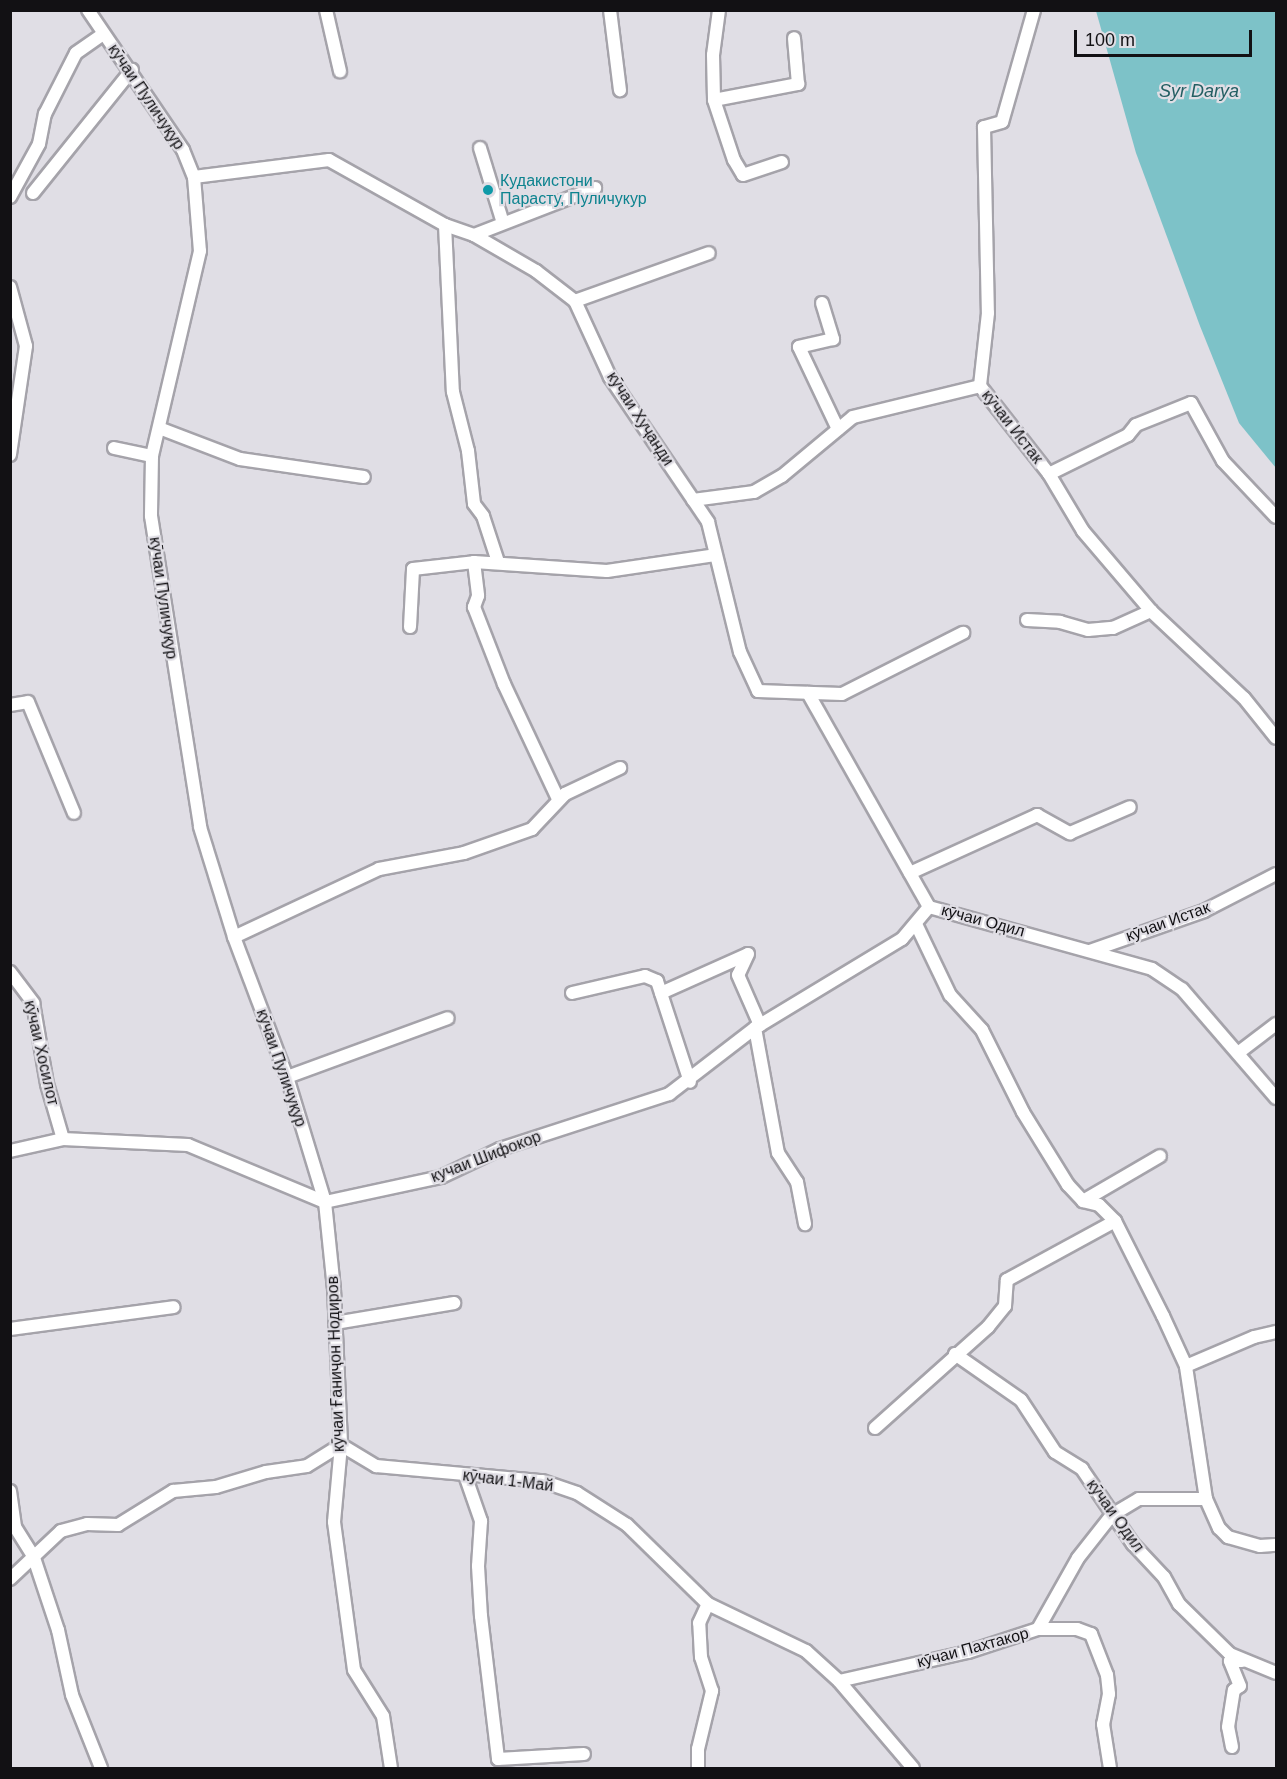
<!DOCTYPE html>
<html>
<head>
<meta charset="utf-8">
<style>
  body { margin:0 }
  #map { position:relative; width:1287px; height:1779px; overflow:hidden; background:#e0dee5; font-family:Arial,sans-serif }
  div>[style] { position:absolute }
  .water>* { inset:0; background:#7dc2c8 }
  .roads { filter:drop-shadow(2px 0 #a5a3aa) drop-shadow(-2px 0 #a5a3aa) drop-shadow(0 2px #a5a3aa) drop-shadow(0 -2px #a5a3aa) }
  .minor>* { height:12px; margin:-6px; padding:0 6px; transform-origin:6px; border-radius:6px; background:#fff }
  .dots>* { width:16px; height:16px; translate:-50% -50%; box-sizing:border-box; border:3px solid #e0dee5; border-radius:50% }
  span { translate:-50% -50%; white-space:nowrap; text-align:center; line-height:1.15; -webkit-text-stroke:4.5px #e0dee5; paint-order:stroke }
  .street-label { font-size:16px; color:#121114 }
  .culture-label { font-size:16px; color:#0d838f }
  .left { translate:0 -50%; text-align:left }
  .water-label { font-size:18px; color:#235e62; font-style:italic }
  .frame { position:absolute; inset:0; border:12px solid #121114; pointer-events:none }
  .scale { position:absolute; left:1074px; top:30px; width:178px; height:27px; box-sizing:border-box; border:3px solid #121114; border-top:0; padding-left:8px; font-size:18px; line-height:21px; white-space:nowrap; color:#121114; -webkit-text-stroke:4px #e0dee5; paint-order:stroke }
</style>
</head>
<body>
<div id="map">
  <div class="water">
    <i style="clip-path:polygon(1096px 11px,1276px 11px,1276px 468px,1239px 423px,1200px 326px,1136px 153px)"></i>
  </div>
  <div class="roads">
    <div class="minor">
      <i style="left:88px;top:10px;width:169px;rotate:55.8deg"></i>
      <i style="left:183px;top:150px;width:29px;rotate:68deg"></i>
      <i style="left:194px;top:177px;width:74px;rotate:85.4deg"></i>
      <i style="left:200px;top:251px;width:211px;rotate:103.2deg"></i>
      <i style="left:152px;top:456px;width:60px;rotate:91deg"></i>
      <i style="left:151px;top:516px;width:315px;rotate:81deg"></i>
      <i style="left:200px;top:827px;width:115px;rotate:72.8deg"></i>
      <i style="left:234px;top:937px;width:150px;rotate:69.3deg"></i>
      <i style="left:287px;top:1077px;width:131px;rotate:73.1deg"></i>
      <i style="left:325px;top:1202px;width:87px;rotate:84.1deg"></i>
      <i style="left:334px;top:1289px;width:156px;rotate:87.4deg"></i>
      <i style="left:341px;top:1445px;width:77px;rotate:95.2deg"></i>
      <i style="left:334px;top:1522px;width:149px;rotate:82.3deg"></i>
      <i style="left:354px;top:1670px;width:54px;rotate:57.8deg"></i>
      <i style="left:383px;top:1716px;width:53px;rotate:81.3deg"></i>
      <i style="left:326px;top:10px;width:63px;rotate:77.1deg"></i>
      <i style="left:610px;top:10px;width:81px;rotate:82.9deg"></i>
      <i style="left:719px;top:10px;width:45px;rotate:97.6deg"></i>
      <i style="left:713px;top:55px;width:45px;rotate:88.7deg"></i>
      <i style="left:714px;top:100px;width:63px;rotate:71.6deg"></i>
      <i style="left:734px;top:160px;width:17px;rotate:59deg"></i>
      <i style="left:743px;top:175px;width:41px;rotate:-18.4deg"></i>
      <i style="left:1034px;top:10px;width:116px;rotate:105.9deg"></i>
      <i style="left:1002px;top:122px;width:19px;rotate:164deg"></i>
      <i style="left:984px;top:127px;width:186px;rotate:88.8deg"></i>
      <i style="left:988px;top:313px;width:73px;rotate:96.3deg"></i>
      <i style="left:980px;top:386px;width:112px;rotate:51.9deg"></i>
      <i style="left:1049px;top:474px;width:66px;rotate:59.2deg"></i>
      <i style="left:1083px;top:531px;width:105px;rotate:49.6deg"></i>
      <i style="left:1151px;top:611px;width:127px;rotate:43.1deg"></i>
      <i style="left:1244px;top:698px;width:51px;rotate:51.3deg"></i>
      <i style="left:714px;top:100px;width:86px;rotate:-10.8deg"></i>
      <i style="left:798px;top:84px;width:46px;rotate:-95deg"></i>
      <i style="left:480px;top:148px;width:78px;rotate:73deg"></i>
      <i style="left:194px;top:177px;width:136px;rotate:-7.2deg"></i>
      <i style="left:329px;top:160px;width:133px;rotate:29.3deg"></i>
      <i style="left:445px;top:225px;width:31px;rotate:19deg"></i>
      <i style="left:474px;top:235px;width:72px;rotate:30.1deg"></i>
      <i style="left:536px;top:271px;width:49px;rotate:37.6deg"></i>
      <i style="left:575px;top:301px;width:84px;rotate:65.3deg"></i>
      <i style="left:610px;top:377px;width:175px;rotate:55.9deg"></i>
      <i style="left:708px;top:522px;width:134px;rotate:76.2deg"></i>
      <i style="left:740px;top:652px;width:43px;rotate:65.2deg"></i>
      <i style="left:758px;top:691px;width:84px;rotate:2deg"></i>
      <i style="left:842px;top:694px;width:136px;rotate:-26.8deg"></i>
      <i style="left:33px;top:193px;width:158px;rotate:-51.2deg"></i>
      <i style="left:10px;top:197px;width:60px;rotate:-61.3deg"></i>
      <i style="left:39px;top:144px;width:31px;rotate:-79deg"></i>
      <i style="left:45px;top:114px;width:68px;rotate:-63.1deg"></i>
      <i style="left:76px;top:53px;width:33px;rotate:-35deg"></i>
      <i style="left:445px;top:225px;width:167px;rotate:87.3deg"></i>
      <i style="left:453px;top:392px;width:61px;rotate:75.7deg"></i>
      <i style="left:468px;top:451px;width:53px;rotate:83.5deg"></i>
      <i style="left:474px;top:504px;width:15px;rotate:53deg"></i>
      <i style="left:483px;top:516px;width:48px;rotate:71.9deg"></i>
      <i style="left:474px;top:235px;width:130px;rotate:-21.2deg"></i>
      <i style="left:10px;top:287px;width:61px;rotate:74.8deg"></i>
      <i style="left:26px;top:346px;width:110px;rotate:98.4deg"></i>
      <i style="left:575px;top:301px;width:142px;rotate:-19.7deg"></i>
      <i style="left:822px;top:303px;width:38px;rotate:73deg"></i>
      <i style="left:833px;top:339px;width:35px;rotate:167deg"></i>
      <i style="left:799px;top:347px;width:91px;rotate:64.6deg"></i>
      <i style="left:159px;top:428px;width:87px;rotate:20.9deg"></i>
      <i style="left:240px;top:459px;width:125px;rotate:8.3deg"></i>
      <i style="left:114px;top:448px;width:39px;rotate:12deg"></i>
      <i style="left:1049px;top:474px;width:88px;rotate:-26.3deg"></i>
      <i style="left:1128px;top:435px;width:13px;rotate:-51deg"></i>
      <i style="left:1136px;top:425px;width:59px;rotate:-21.8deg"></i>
      <i style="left:1191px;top:403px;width:66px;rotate:61.1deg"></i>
      <i style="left:1223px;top:461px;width:77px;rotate:46.6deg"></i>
      <i style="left:693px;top:500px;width:62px;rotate:-7.5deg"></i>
      <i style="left:754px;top:492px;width:32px;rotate:-30deg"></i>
      <i style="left:782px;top:476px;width:92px;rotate:-39.7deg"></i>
      <i style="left:853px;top:417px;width:131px;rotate:-13.7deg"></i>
      <i style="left:474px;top:562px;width:34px;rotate:83deg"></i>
      <i style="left:478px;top:596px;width:12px;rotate:110deg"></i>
      <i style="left:474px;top:607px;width:83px;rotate:68.7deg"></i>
      <i style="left:504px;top:684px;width:127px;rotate:64.8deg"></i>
      <i style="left:1027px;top:620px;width:33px;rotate:3deg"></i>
      <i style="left:1060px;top:622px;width:29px;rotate:16deg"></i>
      <i style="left:1088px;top:630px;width:25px;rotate:-5deg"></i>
      <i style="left:1113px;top:628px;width:42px;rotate:-24.1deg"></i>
      <i style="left:410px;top:627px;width:58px;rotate:-87deg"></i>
      <i style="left:413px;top:569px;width:61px;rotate:-6.5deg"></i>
      <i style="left:474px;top:562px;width:133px;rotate:3.9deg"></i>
      <i style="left:607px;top:571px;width:109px;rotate:-8.4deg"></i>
      <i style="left:808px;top:693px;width:246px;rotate:60.5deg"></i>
      <i style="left:10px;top:705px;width:18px;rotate:-9deg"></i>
      <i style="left:28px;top:702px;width:120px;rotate:67.5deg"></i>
      <i style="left:910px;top:873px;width:140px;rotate:-24.5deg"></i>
      <i style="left:1037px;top:815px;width:38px;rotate:29deg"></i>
      <i style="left:1070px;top:833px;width:65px;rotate:-23.4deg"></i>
      <i style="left:234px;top:937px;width:160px;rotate:-25.1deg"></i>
      <i style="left:379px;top:869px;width:86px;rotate:-10.7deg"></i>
      <i style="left:464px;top:853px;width:72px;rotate:-19.4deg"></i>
      <i style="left:532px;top:829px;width:48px;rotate:-46.7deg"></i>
      <i style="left:565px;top:794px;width:61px;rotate:-25.3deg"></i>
      <i style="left:1090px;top:951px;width:121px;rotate:-19.3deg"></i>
      <i style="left:1204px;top:911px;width:81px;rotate:-27.2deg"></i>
      <i style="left:748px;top:954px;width:23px;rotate:115deg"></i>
      <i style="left:738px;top:975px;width:55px;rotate:66.3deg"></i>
      <i style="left:10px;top:972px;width:39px;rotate:53deg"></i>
      <i style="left:33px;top:1003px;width:82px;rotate:80.2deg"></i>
      <i style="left:47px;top:1084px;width:57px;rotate:73.8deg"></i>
      <i style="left:572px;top:993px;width:75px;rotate:-13.1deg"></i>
      <i style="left:645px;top:976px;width:13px;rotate:23deg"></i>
      <i style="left:657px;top:981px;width:106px;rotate:71.9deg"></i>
      <i style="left:661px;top:993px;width:95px;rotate:-24.1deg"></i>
      <i style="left:755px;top:1028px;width:127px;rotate:79.6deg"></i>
      <i style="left:778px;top:1153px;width:35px;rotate:57deg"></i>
      <i style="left:797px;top:1182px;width:43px;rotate:79.2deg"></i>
      <i style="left:1238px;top:1053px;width:48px;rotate:-37.3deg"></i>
      <i style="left:287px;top:1077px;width:171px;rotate:-20.1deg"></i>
      <i style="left:10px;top:1151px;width:54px;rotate:-12.8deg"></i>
      <i style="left:63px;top:1139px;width:125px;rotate:2.7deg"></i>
      <i style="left:188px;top:1145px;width:148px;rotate:22.6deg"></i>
      <i style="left:325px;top:1202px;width:119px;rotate:-12.2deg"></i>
      <i style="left:441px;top:1177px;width:65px;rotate:-25.4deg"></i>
      <i style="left:500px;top:1149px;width:178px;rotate:-18deg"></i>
      <i style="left:669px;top:1094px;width:108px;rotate:-37.5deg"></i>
      <i style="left:755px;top:1028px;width:172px;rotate:-31.2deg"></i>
      <i style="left:902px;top:939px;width:42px;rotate:-49.8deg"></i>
      <i style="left:929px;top:907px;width:231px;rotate:15.5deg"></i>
      <i style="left:1152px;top:969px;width:36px;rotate:34deg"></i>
      <i style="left:1182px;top:989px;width:144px;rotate:49.2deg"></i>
      <i style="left:1083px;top:1201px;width:89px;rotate:-30.3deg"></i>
      <i style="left:335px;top:1323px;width:121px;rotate:-9.5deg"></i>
      <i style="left:10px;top:1329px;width:165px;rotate:-7.6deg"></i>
      <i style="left:955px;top:1354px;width:80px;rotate:34.9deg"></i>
      <i style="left:1021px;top:1400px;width:62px;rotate:56.8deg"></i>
      <i style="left:1055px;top:1452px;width:32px;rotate:32deg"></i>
      <i style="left:1082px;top:1469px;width:91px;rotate:55.8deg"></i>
      <i style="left:1133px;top:1544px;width:45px;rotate:46.8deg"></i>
      <i style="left:1164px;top:1577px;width:31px;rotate:61deg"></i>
      <i style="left:1179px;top:1604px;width:71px;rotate:44.4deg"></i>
      <i style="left:1230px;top:1654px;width:50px;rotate:22.4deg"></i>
      <i style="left:1186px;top:1366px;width:74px;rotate:-23.1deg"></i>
      <i style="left:1254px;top:1337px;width:23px;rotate:-13deg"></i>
      <i style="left:875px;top:1428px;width:152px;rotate:-41.8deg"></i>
      <i style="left:988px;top:1327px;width:27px;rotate:-51deg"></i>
      <i style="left:1005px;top:1306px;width:26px;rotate:-86deg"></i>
      <i style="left:1007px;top:1280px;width:123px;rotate:-28.6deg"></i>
      <i style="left:341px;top:1445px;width:41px;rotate:31deg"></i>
      <i style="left:376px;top:1466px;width:167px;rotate:5.2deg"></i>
      <i style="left:542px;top:1481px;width:37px;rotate:19deg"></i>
      <i style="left:577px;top:1493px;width:59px;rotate:32.6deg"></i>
      <i style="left:627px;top:1525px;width:113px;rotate:44.3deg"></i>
      <i style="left:708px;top:1604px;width:109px;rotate:25.6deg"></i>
      <i style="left:806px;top:1651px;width:45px;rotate:42.3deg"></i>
      <i style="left:839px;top:1681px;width:114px;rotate:49.6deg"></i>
      <i style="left:465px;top:1475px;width:49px;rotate:70.8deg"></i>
      <i style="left:481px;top:1521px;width:45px;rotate:93.8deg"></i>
      <i style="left:478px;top:1566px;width:50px;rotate:86.6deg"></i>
      <i style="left:481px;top:1616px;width:144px;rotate:83.2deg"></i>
      <i style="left:10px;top:1491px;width:36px;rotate:82deg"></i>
      <i style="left:15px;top:1527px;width:36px;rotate:58deg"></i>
      <i style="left:34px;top:1558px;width:76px;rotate:71.6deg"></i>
      <i style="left:58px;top:1630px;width:66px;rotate:77.8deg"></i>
      <i style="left:72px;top:1695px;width:79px;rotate:68.3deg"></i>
      <i style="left:1206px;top:1499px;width:32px;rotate:66deg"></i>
      <i style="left:1219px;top:1528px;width:13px;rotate:45deg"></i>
      <i style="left:1228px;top:1537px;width:33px;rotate:16deg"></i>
      <i style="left:1260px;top:1546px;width:16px;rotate:-4deg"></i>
      <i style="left:10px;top:1579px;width:70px;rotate:-43.3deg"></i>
      <i style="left:61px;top:1531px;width:27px;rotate:-15deg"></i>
      <i style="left:87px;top:1524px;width:31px;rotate:2deg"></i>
      <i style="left:118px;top:1525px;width:65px;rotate:-31.7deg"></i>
      <i style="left:173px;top:1491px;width:43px;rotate:-5.3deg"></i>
      <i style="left:216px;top:1487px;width:52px;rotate:-16.7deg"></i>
      <i style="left:266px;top:1472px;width:41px;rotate:-8.3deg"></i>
      <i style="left:307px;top:1466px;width:40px;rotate:-32deg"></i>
      <i style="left:1038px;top:1629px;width:39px"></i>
      <i style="left:1077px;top:1629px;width:15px;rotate:20deg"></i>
      <i style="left:1091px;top:1634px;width:44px;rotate:68.7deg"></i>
      <i style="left:1107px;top:1675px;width:19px;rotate:84deg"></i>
      <i style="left:1109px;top:1694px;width:31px;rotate:101deg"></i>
      <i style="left:1103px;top:1724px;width:45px;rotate:81deg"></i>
      <i style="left:839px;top:1681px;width:132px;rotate:-12.7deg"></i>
      <i style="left:968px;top:1652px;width:74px;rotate:-18.2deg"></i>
      <i style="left:1038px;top:1629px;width:81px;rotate:-60.6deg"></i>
      <i style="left:1078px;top:1558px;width:55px;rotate:-51.7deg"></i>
      <i style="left:1112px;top:1515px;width:31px;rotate:-31deg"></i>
      <i style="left:1139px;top:1499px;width:67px"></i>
      <i style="left:1206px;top:1499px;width:134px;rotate:-98.6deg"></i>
      <i style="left:1186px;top:1366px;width:55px;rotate:-114.7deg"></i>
      <i style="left:1163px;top:1316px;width:106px;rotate:-116.8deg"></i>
      <i style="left:1115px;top:1221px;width:23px;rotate:-135deg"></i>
      <i style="left:1099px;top:1205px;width:16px;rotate:-166deg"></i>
      <i style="left:1083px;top:1201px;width:22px;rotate:-133deg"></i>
      <i style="left:1068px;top:1185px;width:86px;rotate:-121.7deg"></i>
      <i style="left:1023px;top:1112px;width:92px;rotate:-116.6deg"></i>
      <i style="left:982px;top:1030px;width:47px;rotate:-132.4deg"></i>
      <i style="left:950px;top:995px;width:76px;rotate:-115.6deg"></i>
      <i style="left:1232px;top:1747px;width:20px;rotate:-101deg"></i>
      <i style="left:1228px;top:1727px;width:37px;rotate:-81deg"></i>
      <i style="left:1234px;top:1690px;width:7px;rotate:-34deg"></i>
      <i style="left:1240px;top:1686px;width:27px;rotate:-112deg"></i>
      <i style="left:1230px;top:1661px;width:12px"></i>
      <i style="left:498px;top:1759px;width:86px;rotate:-3.3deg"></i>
      <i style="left:698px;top:1768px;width:19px;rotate:-90deg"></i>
      <i style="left:698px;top:1749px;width:60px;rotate:-76.4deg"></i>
      <i style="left:712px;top:1691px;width:36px;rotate:-108deg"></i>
      <i style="left:701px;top:1657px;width:34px;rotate:-93deg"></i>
      <i style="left:699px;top:1623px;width:21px;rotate:-65deg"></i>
    </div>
  </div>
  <div class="dots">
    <i style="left:488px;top:190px;background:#0f9aa8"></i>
  </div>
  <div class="street-label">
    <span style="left:146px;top:97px;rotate:56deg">кӯчаи Пуличуқур</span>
    <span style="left:640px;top:419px;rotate:57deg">кӯчаи Хуҷанди</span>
    <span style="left:1012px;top:427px;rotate:52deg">кӯчаи Истак</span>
    <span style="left:163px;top:598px;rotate:82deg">кӯчаи Пуличуқур</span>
    <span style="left:983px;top:921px;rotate:15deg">кӯчаи Одил</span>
    <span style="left:1168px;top:922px;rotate:-20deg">кӯчаи Истак</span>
    <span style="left:41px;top:1053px;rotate:77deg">кӯчаи Хосилот</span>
    <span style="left:281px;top:1068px;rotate:71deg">кӯчаи Пуличуқур</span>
    <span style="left:486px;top:1157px;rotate:-21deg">кучаи Шифокор</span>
    <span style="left:336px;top:1364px;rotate:-92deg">кӯчаи Ғаниҷон Нодиров</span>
    <span style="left:508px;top:1481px;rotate:7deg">кӯчаи 1-Май</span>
    <span style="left:1115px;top:1516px;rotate:54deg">кӯчаи Одил</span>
    <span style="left:973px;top:1648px;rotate:-15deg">кӯчаи Пахтакор</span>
  </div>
  <div class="culture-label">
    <span class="left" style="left:500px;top:190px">Кудакистони<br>Парасту, Пуличукур</span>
  </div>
  <div class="water-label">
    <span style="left:1199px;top:91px">Syr Darya</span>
  </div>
  <div class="frame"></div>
  <div class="scale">100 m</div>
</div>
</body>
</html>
